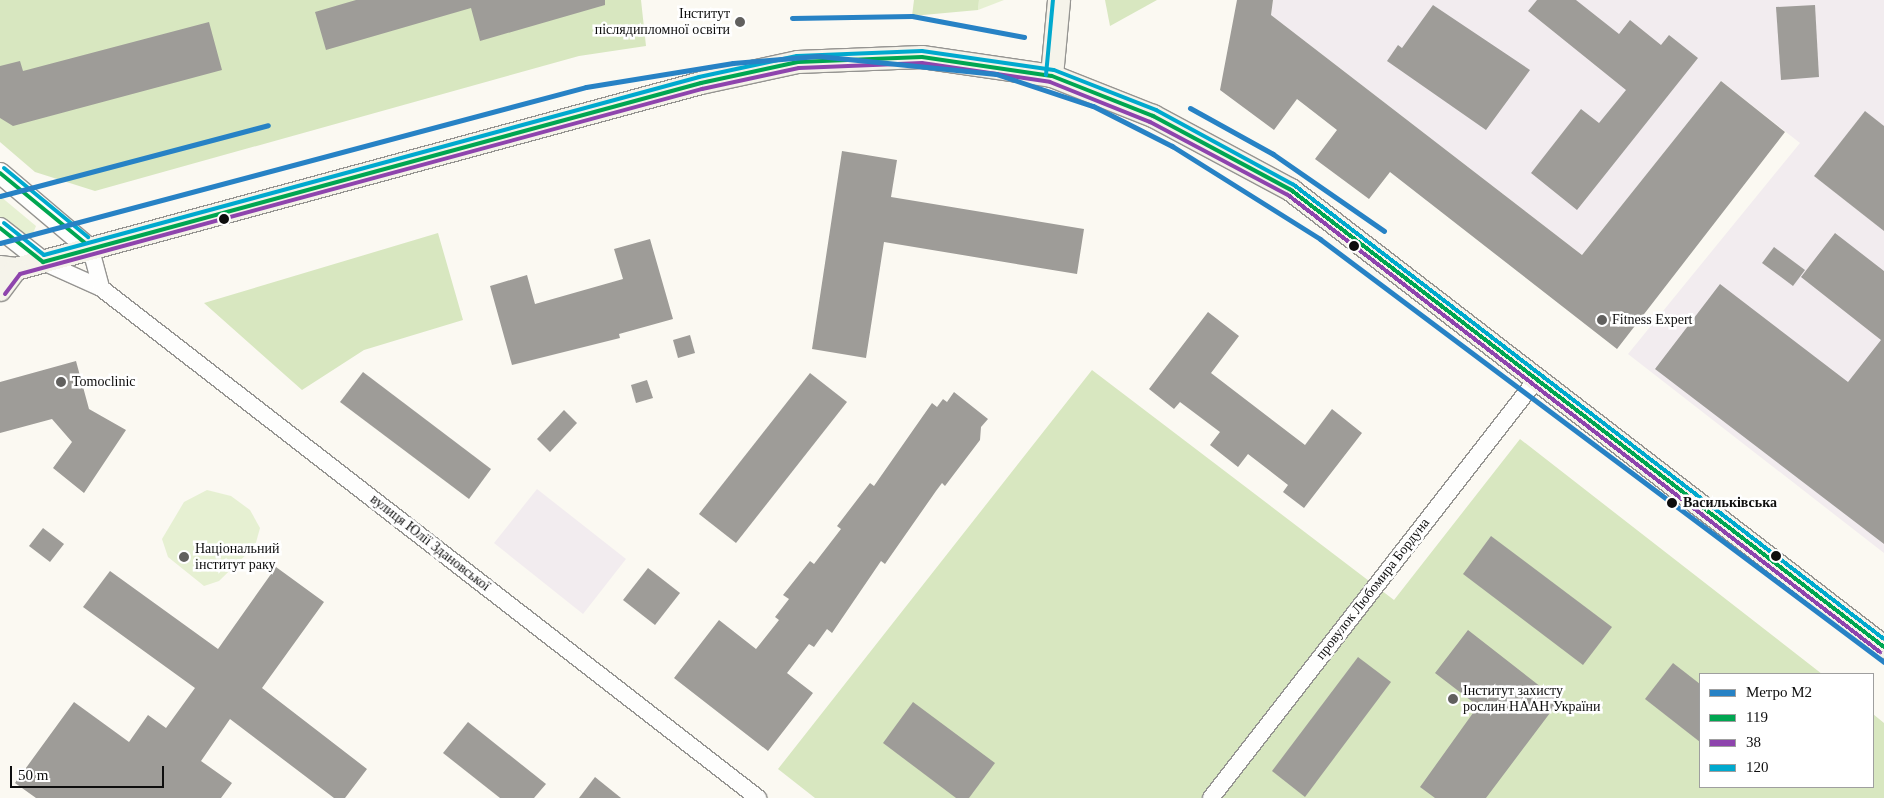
<!DOCTYPE html>
<html>
<head>
<meta charset="utf-8">
<style>
  body { margin:0 }
  #map { position:relative; width:1884px; height:798px; overflow:hidden; background:#fbf9f2; font-family:"Times New Roman",serif }
  div>[style] { position:absolute }
  .industrial>* { inset:0; background:#f2ecef }
  .green>* { inset:0; background:#e6f0d2 }
  .forest>* { inset:0; background:#d8e7c0 }
  .building>* { inset:0; background:#9e9c98 }
  .roads { filter:drop-shadow(1px 0 #959491) drop-shadow(-1px 0 #959491) drop-shadow(0 1px #959491) drop-shadow(0 -1px #959491) }
  .minor>* { height:16px; margin:-8px; padding:0 8px; transform-origin:8px; border-radius:8px; background:#fefefd }
  .tertiary>* { height:20px; margin:-10px; padding:0 10px; transform-origin:10px; border-radius:10px; background:#fefefd }
  .secondary>* { height:22px; margin:-11px; padding:0 11px; transform-origin:11px; border-radius:11px; background:#f5f3ea }
  .bus-1>* { height:4px; margin:-2px; padding:0 2px; transform-origin:2px; border-radius:2px; background:#00a651 }
  .bus-2>* { height:4px; margin:-2px; padding:0 2px; transform-origin:2px; border-radius:2px; background:#8e44ad }
  .bus-3>* { height:4px; margin:-2px; padding:0 2px; transform-origin:2px; border-radius:2px; background:#00a9ce }
  .metro-1>* { height:5px; margin:-2.5px; padding:0 2.5px; transform-origin:2.5px; border-radius:2.5px; background:#2782c5 }
  .dots>* { width:14px; height:14px; translate:-50% -50%; box-sizing:border-box; border:2px solid #fff; border-radius:50% }
  span { translate:-50% -50%; white-space:nowrap; text-align:center; line-height:1.15; -webkit-text-stroke:5px #fff; paint-order:stroke }
  .poi-label { font-size:14px; color:#0e0e0e }
  .right { translate:-100% -50%; text-align:right }
  .left { translate:0 -50%; text-align:left }
  .stop-label { font-size:14px; color:#0e0e0e; font-weight:700 }
  .street-label { font-size:14px; color:#0e0e0e }
  .legend { position:absolute; left:1699px; top:673px; width:175px; height:115px; box-sizing:border-box; background:#fff; border:1px solid #9f9f9f; margin:0; padding:6px 9px; list-style:none; font-size:15px; color:#0e0e0e }
  .legend li { display:flex; align-items:center; gap:10px; height:25px }
  .legend b { width:25px; border:1px solid #9f9f9f }
  .scale { position:absolute; left:10px; top:766px; width:154px; height:22px; box-sizing:border-box; border:2px solid #0e0e0e; border-top:0; padding-left:6px; font-size:15px; line-height:18px; white-space:nowrap; color:#0e0e0e; -webkit-text-stroke:4px #fff; paint-order:stroke }
</style>
</head>
<body>
<div id="map">
  <div class="industrial">
    <i style="clip-path:polygon(1273px 0,1884px 0,1884px 553px,1628px 354px,1800px 143px,1721px 81px,1582px 255px,1271px 15px)"></i>
    <i style="clip-path:polygon(537px 489px,626px 559px,583px 614px,494px 543px)"></i>
  </div>
  <div class="green">
    <i style="clip-path:polygon(979px 0,1004px 0,978px 10px)"></i>
    <i style="clip-path:polygon(0 196px,36px 226px,32px 236px,26px 239px,0 221px)"></i>
    <i style="clip-path:polygon(207px 490px,231px 496px,250px 510px,260px 528px,255px 546px,219px 581px,204px 586px,168px 557px,162px 539px,184px 502px)"></i>
  </div>
  <div class="forest">
    <i style="clip-path:polygon(0 0,641px 0,646px 46px,579px 56px,95px 191px,35px 172px,0 142px)"></i>
    <i style="clip-path:polygon(914px 0,979px 0,978px 10px,912px 16px)"></i>
    <i style="clip-path:polygon(1105px 0,1157px 0,1110px 26px)"></i>
    <i style="clip-path:polygon(438px 233px,463px 320px,364px 350px,302px 390px,204px 303px)"></i>
    <i style="clip-path:polygon(1092px 370px,1394px 600px,1520px 439px,1822px 674px,1700px 674px,1700px 787px,1873px 787px,1873px 714px,1884px 723px,1884px 798px,815px 798px,778px 769px)"></i>
  </div>
  <div class="building">
    <i style="clip-path:polygon(356px 0,605px 0,605px 5px,480px 41px,471px 8px,326px 50px,315px 12px)"></i>
    <i style="clip-path:polygon(1237px 0,1273px 0,1271px 15px,1582px 255px,1721px 81px,1785px 132px,1617px 349px,1390px 172px,1369px 199px,1315px 159px,1337px 130px,1297px 99px,1274px 130px,1220px 90px)"></i>
    <i style="clip-path:polygon(1537px 0,1576px 0,1619px 34px,1630px 20px,1661px 45px,1669px 35px,1698px 58px,1577px 210px,1531px 173px,1581px 109px,1599px 123px,1626px 90px,1528px 11px)"></i>
    <i style="clip-path:polygon(1433px 5px,1530px 70px,1486px 130px,1387px 61px,1398px 45px,1402px 48px)"></i>
    <i style="clip-path:polygon(1815px 5px,1819px 77px,1781px 80px,1776px 7px)"></i>
    <i style="clip-path:polygon(209px 22px,222px 70px,13px 126px,0 118px,0 66px,20px 61px,23px 71px)"></i>
    <i style="clip-path:polygon(1865px 111px,1884px 126px,1884px 231px,1814px 176px)"></i>
    <i style="clip-path:polygon(842px 151px,897px 160px,891px 197px,1084px 229px,1077px 274px,884px 242px,866px 358px,812px 349px)"></i>
    <i style="clip-path:polygon(1835px 233px,1884px 271px,1884px 544px,1655px 369px,1720px 284px,1848px 382px,1881px 340px,1801px 277px)"></i>
    <i style="clip-path:polygon(650px 239px,673px 319px,619px 334px,620px 338px,512px 365px,490px 286px,527px 275px,535px 304px,623px 279px,614px 249px)"></i>
    <i style="clip-path:polygon(1774px 247px,1805px 270px,1793px 286px,1762px 263px)"></i>
    <i style="clip-path:polygon(1208px 312px,1239px 336px,1211px 373px,1305px 445px,1332px 409px,1362px 433px,1304px 508px,1283px 492px,1288px 485px,1248px 454px,1238px 467px,1210px 445px,1220px 432px,1180px 402px,1174px 409px,1149px 389px)"></i>
    <i style="clip-path:polygon(690px 335px,695px 353px,678px 358px,673px 340px)"></i>
    <i style="clip-path:polygon(76px 361px,89px 409px,126px 430px,84px 493px,53px 468px,72px 442px,52px 419px,0 433px,0 382px)"></i>
    <i style="clip-path:polygon(363px 372px,491px 469px,469px 499px,340px 402px)"></i>
    <i style="clip-path:polygon(810px 373px,847px 402px,736px 543px,699px 514px)"></i>
    <i style="clip-path:polygon(647px 380px,653px 398px,636px 403px,631px 385px)"></i>
    <i style="clip-path:polygon(954px 392px,988px 419px,981px 427px,980px 440px,945px 486px,942px 483px,936px 491px,885px 564px,881px 561px,832px 633px,827px 629px,814px 647px,809px 644px,787px 673px,813px 693px,768px 751px,674px 678px,719px 620px,756px 649px,779px 620px,775px 617px,789px 599px,783px 595px,810px 561px,814px 564px,841px 529px,837px 526px,870px 483px,874px 486px,932px 403px,937px 407px,943px 399px,947px 402px)"></i>
    <i style="clip-path:polygon(564px 410px,577px 423px,550px 452px,537px 439px)"></i>
    <i style="clip-path:polygon(43px 528px,64px 544px,50px 562px,29px 546px)"></i>
    <i style="clip-path:polygon(1491px 536px,1612px 627px,1583px 665px,1463px 574px)"></i>
    <i style="clip-path:polygon(276px 567px,324px 602px,262px 688px,367px 769px,345px 798px,334px 798px,230px 719px,201px 761px,232px 783px,221px 798px,36px 798px,15px 783px,74px 702px,129px 742px,148px 715px,166px 728px,195px 688px,83px 607px,110px 571px,218px 649px)"></i>
    <i style="clip-path:polygon(648px 568px,680px 593px,655px 625px,623px 600px)"></i>
    <i style="clip-path:polygon(1468px 630px,1559px 701px,1486px 798px,1435px 798px,1420px 787px,1478px 706px,1435px 673px)"></i>
    <i style="clip-path:polygon(1358px 657px,1391px 682px,1305px 797px,1272px 771px)"></i>
    <i style="clip-path:polygon(1673px 663px,1700px 684px,1700px 742px,1645px 699px)"></i>
    <i style="clip-path:polygon(913px 702px,995px 763px,969px 798px,956px 798px,883px 743px)"></i>
    <i style="clip-path:polygon(468px 722px,546px 784px,534px 798px,500px 798px,443px 753px)"></i>
    <i style="clip-path:polygon(595px 777px,621px 798px,579px 798px)"></i>
  </div>
  <div class="roads">
    <div class="minor">
      <i style="left:91px;top:250px;width:39px;rotate:75deg"></i>
      <i style="left:43px;top:262px;width:64px;rotate:24.1deg"></i>
      <i style="left:101px;top:288px;width:832px;rotate:37.82deg"></i>
      <i style="left:1211px;top:798px;width:529px;rotate:-52.13deg"></i>
    </div>
    <div class="tertiary">
      <i style="left:0;top:173px;width:119px;rotate:40.2deg"></i>
      <i style="left:0;top:228px;width:55px;rotate:38.3deg"></i>
    </div>
    <div class="secondary">
      <i style="left:1052px;top:76px;width:76px;rotate:-84.7deg"></i>
      <i style="left:0;top:267px;width:16px;rotate:7deg"></i>
      <i style="left:16px;top:269px;width:710px;rotate:-15.19deg"></i>
      <i style="left:701px;top:83px;width:99px;rotate:-12.2deg"></i>
      <i style="left:798px;top:62px;width:124px;rotate:-2.3deg"></i>
      <i style="left:922px;top:57px;width:131px;rotate:8.3deg"></i>
      <i style="left:1052px;top:76px;width:109px;rotate:21.6deg"></i>
      <i style="left:1153px;top:116px;width:157px;rotate:28.2deg"></i>
      <i style="left:1291px;top:190px;width:749px;rotate:37.62deg"></i>
      <i style="left:0;top:290px;width:26px;rotate:-53deg"></i>
    </div>
  </div>
  <div class="bus-1">
    <i style="left:0;top:173px;width:109px;rotate:39.4deg"></i>
    <i style="left:0;top:228px;width:55px;rotate:38.3deg"></i>
    <i style="left:43px;top:262px;width:682px;rotate:-15.22deg"></i>
    <i style="left:701px;top:83px;width:99px;rotate:-12.2deg"></i>
    <i style="left:798px;top:62px;width:124px;rotate:-2.3deg"></i>
    <i style="left:922px;top:57px;width:131px;rotate:8.3deg"></i>
    <i style="left:1052px;top:76px;width:109px;rotate:21.6deg"></i>
    <i style="left:1153px;top:116px;width:157px;rotate:28.2deg"></i>
    <i style="left:1291px;top:190px;width:749px;rotate:37.62deg"></i>
  </div>
  <div class="bus-2">
    <i style="left:5px;top:294px;width:25px;rotate:-53deg"></i>
    <i style="left:20px;top:274px;width:707px;rotate:-15.18deg"></i>
    <i style="left:702px;top:89px;width:99px;rotate:-12.2deg"></i>
    <i style="left:799px;top:68px;width:123px;rotate:-2.3deg"></i>
    <i style="left:922px;top:63px;width:129px;rotate:8.4deg"></i>
    <i style="left:1050px;top:82px;width:108px;rotate:21.8deg"></i>
    <i style="left:1150px;top:122px;width:156px;rotate:27.9deg"></i>
    <i style="left:1288px;top:195px;width:748px;rotate:37.67deg"></i>
  </div>
  <div class="bus-3">
    <i style="left:1046px;top:75px;width:75px;rotate:-84.7deg"></i>
    <i style="left:4px;top:168px;width:109px;rotate:39.4deg"></i>
    <i style="left:4px;top:223px;width:51px;rotate:38.7deg"></i>
    <i style="left:44px;top:255px;width:679px;rotate:-15.2deg"></i>
    <i style="left:699px;top:77px;width:100px;rotate:-12.1deg"></i>
    <i style="left:797px;top:56px;width:125px;rotate:-2.3deg"></i>
    <i style="left:922px;top:51px;width:133px;rotate:8.2deg"></i>
    <i style="left:1054px;top:70px;width:110px;rotate:21.4deg"></i>
    <i style="left:1156px;top:110px;width:157px;rotate:28.5deg"></i>
    <i style="left:1294px;top:185px;width:744px;rotate:37.58deg"></i>
  </div>
  <div class="metro-1">
    <i style="left:792px;top:18px;width:120px;rotate:-1deg"></i>
    <i style="left:912px;top:16px;width:114px;rotate:10.6deg"></i>
    <i style="left:1190px;top:108px;width:95px;rotate:29deg"></i>
    <i style="left:1273px;top:154px;width:135px;rotate:34.7deg"></i>
    <i style="left:0;top:196px;width:277px;rotate:-14.8deg"></i>
    <i style="left:0;top:243px;width:606px;rotate:-14.91deg"></i>
    <i style="left:586px;top:87px;width:149px;rotate:-9.3deg"></i>
    <i style="left:733px;top:63px;width:85px;rotate:-4.7deg"></i>
    <i style="left:818px;top:56px;width:179px;rotate:5.8deg"></i>
    <i style="left:996px;top:74px;width:102px;rotate:18.3deg"></i>
    <i style="left:1093px;top:106px;width:89px;rotate:26.9deg"></i>
    <i style="left:1172px;top:146px;width:175px;rotate:32.1deg"></i>
    <i style="left:1320px;top:239px;width:705px;rotate:36.87deg"></i>
  </div>
  <div class="dots">
    <i style="left:740px;top:22px;background:#61605e"></i>
    <i style="left:224px;top:219px;background:#0e0e0e"></i>
    <i style="left:1354px;top:246px;background:#0e0e0e"></i>
    <i style="left:1602px;top:320px;background:#61605e"></i>
    <i style="left:61px;top:382px;background:#61605e"></i>
    <i style="left:1672px;top:503px;background:#0e0e0e"></i>
    <i style="left:1776px;top:556px;background:#0e0e0e"></i>
    <i style="left:184px;top:557px;background:#61605e"></i>
    <i style="left:1453px;top:699px;background:#61605e"></i>
  </div>
  <div class="poi-label">
    <span class="right" style="left:730px;top:22px">Інститут<br>післядипломної освіти</span>
    <span class="left" style="left:1612px;top:320px">Fitness Expert</span>
    <span class="left" style="left:72px;top:382px">Tomoclinic</span>
    <span class="left" style="left:195px;top:557px">Національний<br>інститут раку</span>
    <span class="left" style="left:1463px;top:699px">Інститут захисту<br>рослин НААН України</span>
  </div>
  <div class="stop-label">
    <span class="left" style="left:1683px;top:503px">Васильківська</span>
  </div>
  <div class="street-label">
    <span style="left:430px;top:543px;rotate:38deg">вулиця Юлії Здановської</span>
    <span style="left:1373px;top:589px;rotate:-52deg">провулок Любомира Бордуна</span>
  </div>
  <ul class="legend">
  <li><b style="height:6px;background:#2782c5"></b>Метро M2</li>
  <li><b style="height:6px;background:#00a651"></b>119</li>
  <li><b style="height:6px;background:#8e44ad"></b>38</li>
  <li><b style="height:6px;background:#00a9ce"></b>120</li>
  </ul>
  <div class="scale">50 m</div>
</div>
</body>
</html>
